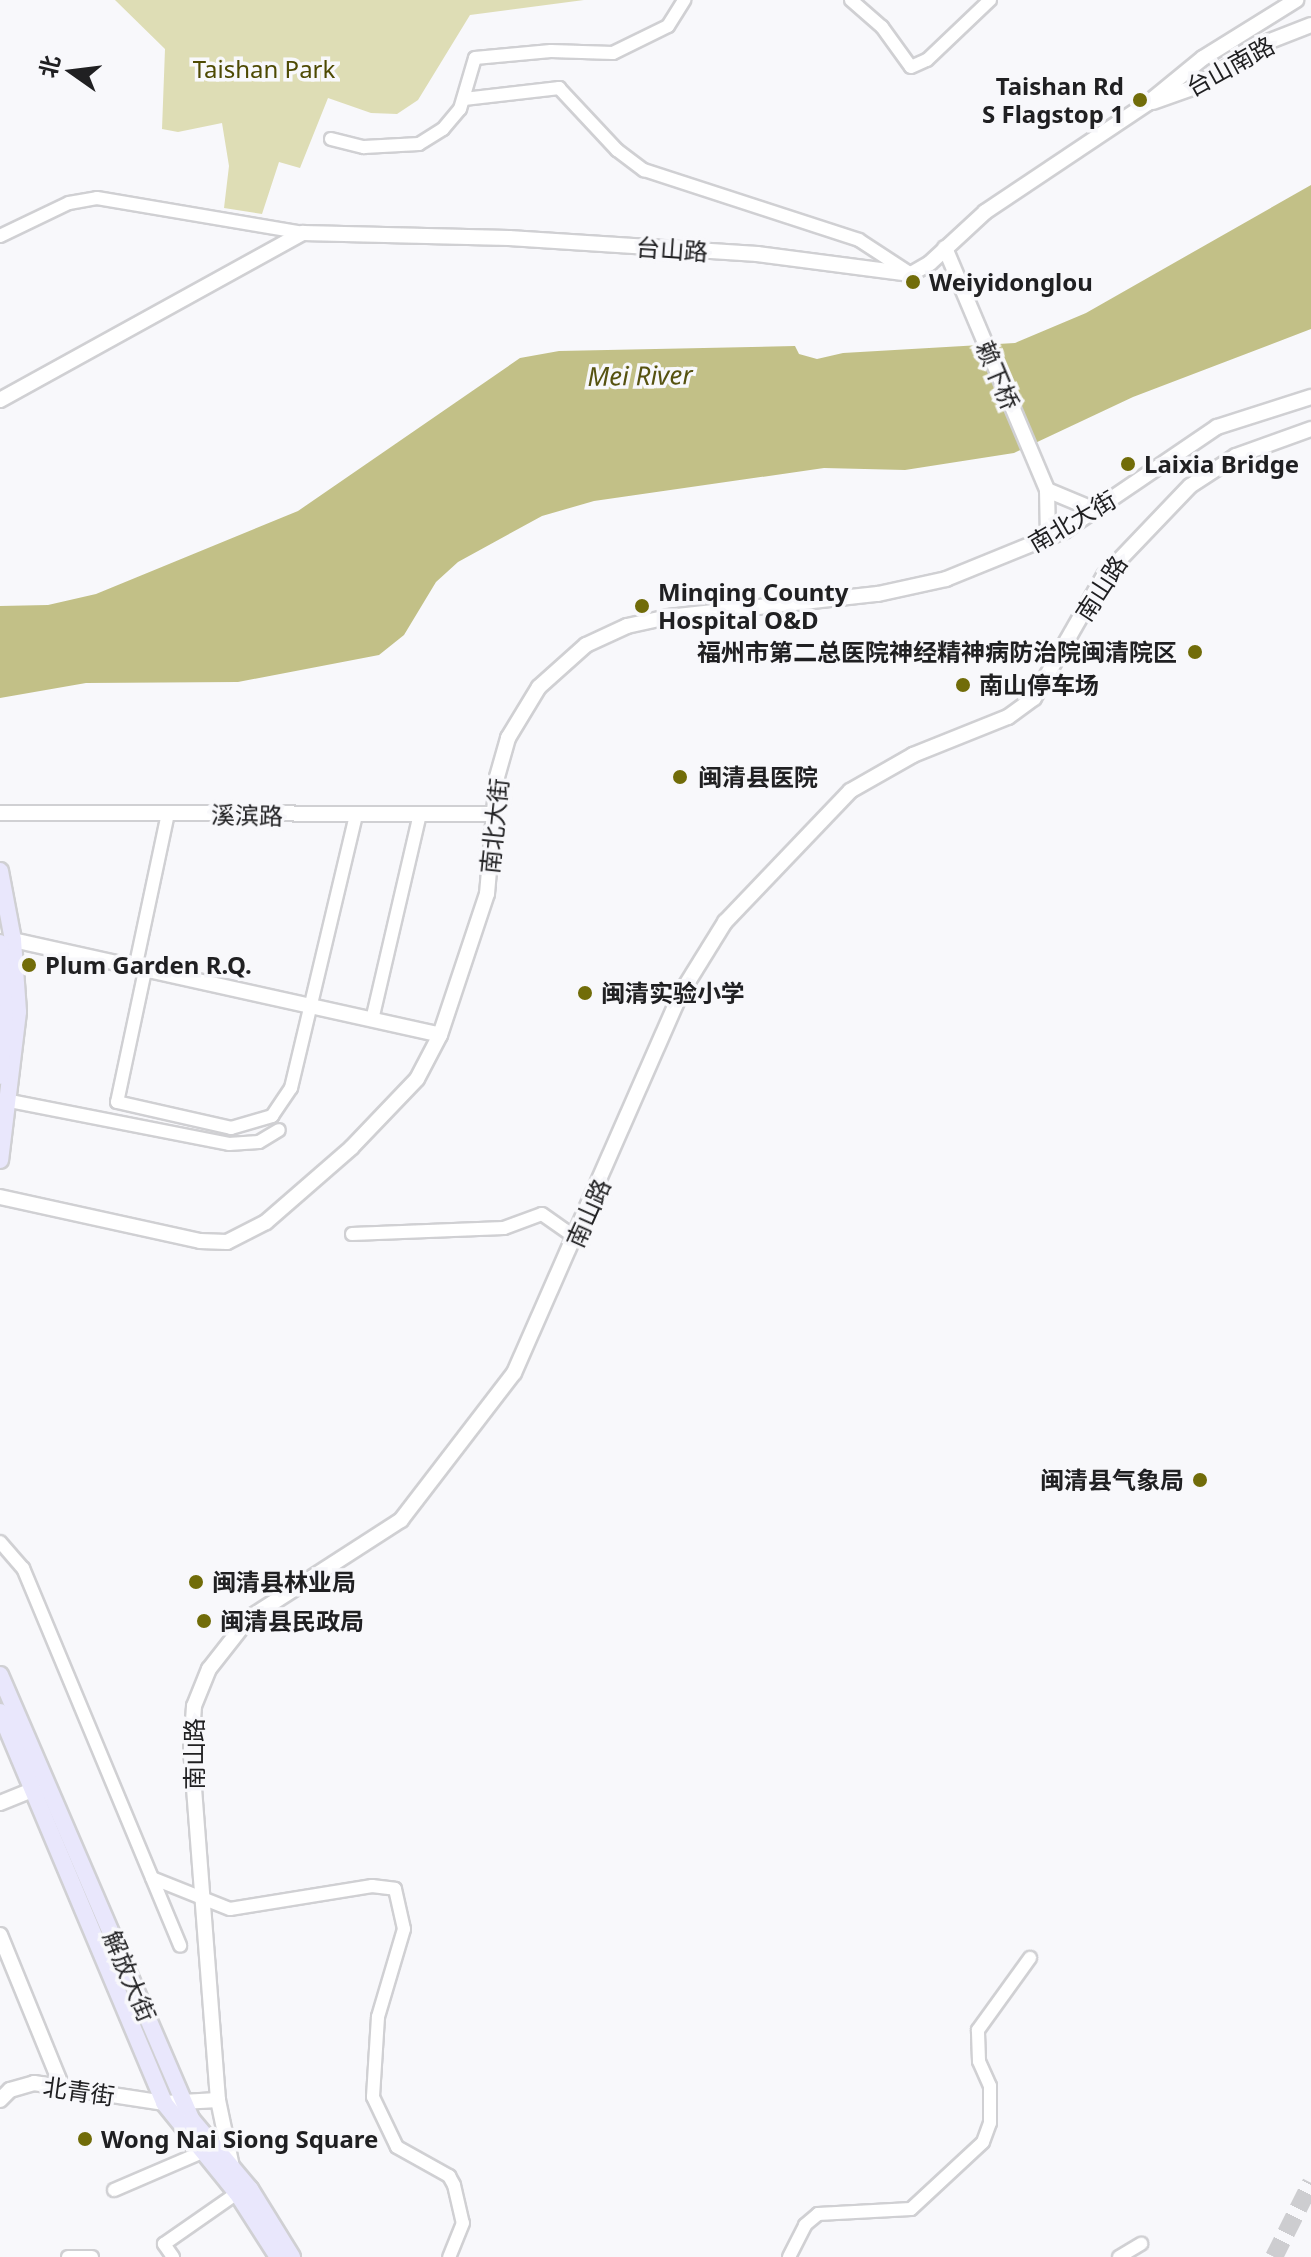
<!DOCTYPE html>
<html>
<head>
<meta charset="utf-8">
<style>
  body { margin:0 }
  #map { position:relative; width:1311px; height:2257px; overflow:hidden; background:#f8f8fb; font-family:"Noto Sans","Noto Sans SC",sans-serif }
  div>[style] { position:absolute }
  .green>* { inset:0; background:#deddb5 }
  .water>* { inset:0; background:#c2c087 }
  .primary-tunnel>* { height:18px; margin-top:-9px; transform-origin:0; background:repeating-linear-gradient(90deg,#cdcdd0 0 18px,transparent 0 27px) }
  .roads { filter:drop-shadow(2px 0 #d0d0d3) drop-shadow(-2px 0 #d0d0d3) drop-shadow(0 2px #d0d0d3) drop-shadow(0 -2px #d0d0d3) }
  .minor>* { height:12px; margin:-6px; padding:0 6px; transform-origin:6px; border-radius:6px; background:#fff }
  .tertiary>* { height:14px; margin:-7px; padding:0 7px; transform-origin:7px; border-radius:7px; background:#fff }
  .secondary>* { height:16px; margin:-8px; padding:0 8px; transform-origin:8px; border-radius:8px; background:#e9e7fc }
  .dots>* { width:22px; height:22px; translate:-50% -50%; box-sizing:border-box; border:4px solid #f8f8fb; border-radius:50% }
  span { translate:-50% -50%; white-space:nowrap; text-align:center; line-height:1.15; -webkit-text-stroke:7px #f8f8fb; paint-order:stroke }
  .street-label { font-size:24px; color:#202022 }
  .park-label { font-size:24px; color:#4e4a03 }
  .poi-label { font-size:24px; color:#202022; font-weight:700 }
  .right { translate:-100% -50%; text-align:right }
  .left { translate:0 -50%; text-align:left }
  .water-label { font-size:26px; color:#565210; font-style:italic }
  .north { position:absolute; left:32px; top:32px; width:80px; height:80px; -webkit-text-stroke:6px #f8f8fb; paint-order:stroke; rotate:284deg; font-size:22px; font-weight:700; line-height:32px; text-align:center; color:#202022 }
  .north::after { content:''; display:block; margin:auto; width:28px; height:36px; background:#202022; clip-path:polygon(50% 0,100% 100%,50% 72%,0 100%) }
</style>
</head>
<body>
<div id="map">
  <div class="green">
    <i style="clip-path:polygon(115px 0,584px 0,470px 15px,418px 100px,397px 114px,371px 113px,328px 98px,300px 168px,279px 162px,262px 214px,224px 208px,229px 166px,222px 123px,178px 132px,162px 129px,165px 49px)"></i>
  </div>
  <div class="water">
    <i style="clip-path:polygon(1311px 185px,1311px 329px,1133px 397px,1014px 453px,905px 470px,824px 468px,594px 501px,542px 516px,458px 562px,436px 582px,404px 635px,379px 655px,238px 682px,86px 683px,0 698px,0 606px,48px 605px,96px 594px,298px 511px,520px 358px,559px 351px,795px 346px,799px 354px,817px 359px,843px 353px,1015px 343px,1086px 313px)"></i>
  </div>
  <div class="primary-tunnel">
    <i style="left:1274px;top:2257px;width:83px;rotate:-63.4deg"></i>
  </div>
  <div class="roads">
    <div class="minor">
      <i style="left:851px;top:0;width:41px;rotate:41.1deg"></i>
      <i style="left:882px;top:27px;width:49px;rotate:54.1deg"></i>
      <i style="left:911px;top:67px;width:17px;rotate:-24deg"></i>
      <i style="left:927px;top:60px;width:87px;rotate:-43.6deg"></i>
      <i style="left:464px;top:99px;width:96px;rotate:-6.6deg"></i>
      <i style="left:559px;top:88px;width:85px;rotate:46.9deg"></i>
      <i style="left:617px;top:150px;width:34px;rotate:37deg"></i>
      <i style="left:644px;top:170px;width:226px;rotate:18deg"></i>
      <i style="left:859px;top:240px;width:62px;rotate:33.2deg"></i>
      <i style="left:331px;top:139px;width:34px;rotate:14deg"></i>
      <i style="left:364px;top:147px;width:55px;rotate:-3.1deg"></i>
      <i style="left:419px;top:144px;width:28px;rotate:-32deg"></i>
      <i style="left:443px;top:129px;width:26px;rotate:-50deg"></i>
      <i style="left:460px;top:109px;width:53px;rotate:-73.6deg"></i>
      <i style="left:475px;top:58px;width:76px;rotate:-5.3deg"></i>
      <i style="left:551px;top:51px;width:62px;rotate:1.8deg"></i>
      <i style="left:613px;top:53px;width:61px;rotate:-26.1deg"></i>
      <i style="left:668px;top:26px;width:31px;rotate:-58deg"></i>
      <i style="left:0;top:236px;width:76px;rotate:-25.6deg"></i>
      <i style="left:69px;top:203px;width:28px;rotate:-10deg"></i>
      <i style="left:97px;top:198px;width:209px;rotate:9.6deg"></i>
      <i style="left:136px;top:964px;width:153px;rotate:-78deg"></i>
      <i style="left:146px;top:966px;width:139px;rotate:102deg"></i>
      <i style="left:117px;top:1102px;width:117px;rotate:12.8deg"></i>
      <i style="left:231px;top:1128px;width:43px;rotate:-16.3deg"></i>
      <i style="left:272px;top:1116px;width:34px;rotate:-56deg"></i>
      <i style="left:291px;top:1088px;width:281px;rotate:-76.6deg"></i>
      <i style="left:372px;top:1020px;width:212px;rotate:-76.9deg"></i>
      <i style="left:10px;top:1101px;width:223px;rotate:11.1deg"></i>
      <i style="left:229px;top:1144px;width:30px;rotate:-4deg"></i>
      <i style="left:259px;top:1142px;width:23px;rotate:-31deg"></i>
      <i style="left:352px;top:1234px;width:152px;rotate:-2.3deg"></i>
      <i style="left:504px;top:1228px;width:40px;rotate:-20.2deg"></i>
      <i style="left:542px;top:1214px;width:42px;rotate:35.2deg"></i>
      <i style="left:0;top:1542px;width:35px;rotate:49deg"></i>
      <i style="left:23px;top:1568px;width:409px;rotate:67.4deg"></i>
      <i style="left:152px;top:1878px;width:84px;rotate:21.7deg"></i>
      <i style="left:230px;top:1909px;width:144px;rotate:-9.2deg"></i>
      <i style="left:372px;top:1886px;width:23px;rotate:7deg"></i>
      <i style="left:395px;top:1889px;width:41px;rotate:77.3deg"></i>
      <i style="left:404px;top:1929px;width:92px;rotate:106.5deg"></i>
      <i style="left:378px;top:2017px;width:80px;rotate:93.6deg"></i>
      <i style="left:373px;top:2097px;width:55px;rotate:64.4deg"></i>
      <i style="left:397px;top:2147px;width:60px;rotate:29.1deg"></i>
      <i style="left:449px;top:2176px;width:10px;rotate:61deg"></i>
      <i style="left:454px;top:2185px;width:39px;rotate:77deg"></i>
      <i style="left:463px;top:2223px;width:37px;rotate:112deg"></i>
      <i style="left:114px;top:2190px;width:94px;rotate:-23.3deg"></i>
      <i style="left:68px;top:2257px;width:24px"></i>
      <i style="left:173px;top:2257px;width:16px;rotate:-125deg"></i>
      <i style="left:164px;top:2244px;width:89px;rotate:-34.9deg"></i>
      <i style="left:789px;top:2257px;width:36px;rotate:-63deg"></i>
      <i style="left:805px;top:2225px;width:17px;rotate:-40deg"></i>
      <i style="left:818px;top:2214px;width:93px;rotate:-3.1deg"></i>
      <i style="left:911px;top:2209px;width:98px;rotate:-42.9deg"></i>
      <i style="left:983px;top:2142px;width:20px;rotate:-70deg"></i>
      <i style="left:990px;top:2123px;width:37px;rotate:-90deg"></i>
      <i style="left:990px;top:2086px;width:27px;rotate:-114deg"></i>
      <i style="left:979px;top:2061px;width:31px;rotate:-92deg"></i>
      <i style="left:978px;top:2030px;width:89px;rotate:-54.2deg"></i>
      <i style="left:1119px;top:2257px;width:26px;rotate:-31deg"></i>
    </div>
    <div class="tertiary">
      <i style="left:1153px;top:102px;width:45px;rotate:-19.7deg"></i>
      <i style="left:1195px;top:87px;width:88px;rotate:-31.5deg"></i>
      <i style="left:1270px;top:41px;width:44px;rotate:-21.3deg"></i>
      <i style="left:945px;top:248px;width:263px;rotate:67.1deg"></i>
      <i style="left:1047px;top:490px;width:52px;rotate:22.6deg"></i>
      <i style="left:0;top:400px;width:346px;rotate:-28.9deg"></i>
      <i style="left:303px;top:233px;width:206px;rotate:1.4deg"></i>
      <i style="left:509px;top:238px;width:249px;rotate:3.7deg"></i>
      <i style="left:757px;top:254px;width:155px;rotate:7.4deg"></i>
      <i style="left:911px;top:274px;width:22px;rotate:-30deg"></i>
      <i style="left:930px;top:263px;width:75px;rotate:-42.8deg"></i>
      <i style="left:985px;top:212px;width:196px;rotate:-33.8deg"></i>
      <i style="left:1148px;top:103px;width:71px;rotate:-39.3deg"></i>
      <i style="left:1203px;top:58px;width:110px;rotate:-31.9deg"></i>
      <i style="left:1047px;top:490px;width:49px;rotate:88.8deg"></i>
      <i style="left:0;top:813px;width:494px;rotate:0.1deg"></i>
      <i style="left:13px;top:940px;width:437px;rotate:12.5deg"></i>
      <i style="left:0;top:1197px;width:205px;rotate:12.4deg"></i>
      <i style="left:200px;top:1241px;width:27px;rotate:2deg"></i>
      <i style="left:227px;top:1242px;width:44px;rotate:-27.1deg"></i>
      <i style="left:266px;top:1222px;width:113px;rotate:-41deg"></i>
      <i style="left:351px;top:1148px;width:95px;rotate:-46.3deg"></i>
      <i style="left:417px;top:1079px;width:50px;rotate:-62.4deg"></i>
      <i style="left:440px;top:1035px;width:149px;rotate:-71.6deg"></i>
      <i style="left:487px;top:894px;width:117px;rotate:-85.1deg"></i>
      <i style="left:497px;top:777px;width:41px;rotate:-74.2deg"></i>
      <i style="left:508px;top:738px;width:60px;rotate:-58.7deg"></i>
      <i style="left:539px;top:687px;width:63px;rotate:-41.8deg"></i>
      <i style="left:586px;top:645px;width:45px;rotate:-24.9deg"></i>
      <i style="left:627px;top:626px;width:42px;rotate:-12.4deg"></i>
      <i style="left:668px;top:617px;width:211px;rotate:-6.3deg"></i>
      <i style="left:878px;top:594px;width:70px;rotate:-12.4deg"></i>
      <i style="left:946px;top:579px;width:127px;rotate:-22.1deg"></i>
      <i style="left:1064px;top:531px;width:185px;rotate:-34.2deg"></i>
      <i style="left:1217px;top:427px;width:99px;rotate:-17.7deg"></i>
      <i style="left:0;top:1803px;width:38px;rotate:-22deg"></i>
      <i style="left:0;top:1935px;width:164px;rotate:67.8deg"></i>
      <i style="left:0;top:2100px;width:14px;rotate:-45deg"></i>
      <i style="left:10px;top:2090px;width:25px;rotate:-16deg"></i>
      <i style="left:34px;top:2083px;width:132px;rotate:8.7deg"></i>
      <i style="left:164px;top:2103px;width:54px;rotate:-3.2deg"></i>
      <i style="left:232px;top:2167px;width:68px;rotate:-101.8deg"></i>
      <i style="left:218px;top:2100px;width:351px;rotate:-94.4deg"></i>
      <i style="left:191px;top:1750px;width:44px;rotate:-86.1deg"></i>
      <i style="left:194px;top:1706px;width:40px;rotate:-68deg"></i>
      <i style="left:209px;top:1669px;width:65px;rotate:-51.9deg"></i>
      <i style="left:249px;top:1618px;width:181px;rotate:-32.8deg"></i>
      <i style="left:401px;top:1520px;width:185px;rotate:-52.5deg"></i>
      <i style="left:514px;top:1373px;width:415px;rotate:-66.3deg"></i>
      <i style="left:681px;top:993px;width:84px;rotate:-58.2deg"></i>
      <i style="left:725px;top:922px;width:181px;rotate:-46.3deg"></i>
      <i style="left:850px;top:791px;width:73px;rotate:-29.7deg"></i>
      <i style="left:913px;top:755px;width:102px;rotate:-21.8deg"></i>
      <i style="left:1008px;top:717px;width:32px;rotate:-36deg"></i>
      <i style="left:1034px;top:698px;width:141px;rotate:-60.2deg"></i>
      <i style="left:1104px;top:576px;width:124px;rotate:-46.3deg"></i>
      <i style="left:1190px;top:486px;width:55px;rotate:-33.1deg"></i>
      <i style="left:1236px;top:456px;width:80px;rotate:-19.8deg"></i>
    </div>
    <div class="secondary">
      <i style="left:0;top:871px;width:70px;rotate:79.3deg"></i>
      <i style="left:13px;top:940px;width:72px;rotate:86deg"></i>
      <i style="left:18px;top:1012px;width:149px;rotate:96.9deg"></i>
      <i style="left:0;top:943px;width:69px;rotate:85.9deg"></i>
      <i style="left:5px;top:1012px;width:64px;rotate:94.5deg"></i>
      <i style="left:0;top:1675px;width:483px;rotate:66.7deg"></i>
      <i style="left:191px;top:2119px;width:92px;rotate:49.9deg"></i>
      <i style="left:250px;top:2189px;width:80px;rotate:58.3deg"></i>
      <i style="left:0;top:1712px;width:424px;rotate:67.2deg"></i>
      <i style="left:164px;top:2103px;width:116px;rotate:51deg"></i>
      <i style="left:237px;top:2193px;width:76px;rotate:57.4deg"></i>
    </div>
  </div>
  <div class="dots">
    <i style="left:1140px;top:100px;background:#716c09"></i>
    <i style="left:913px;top:282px;background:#716c09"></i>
    <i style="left:1128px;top:464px;background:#716c09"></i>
    <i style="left:642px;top:606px;background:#716c09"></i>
    <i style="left:1195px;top:652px;background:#716c09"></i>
    <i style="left:963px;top:685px;background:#716c09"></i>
    <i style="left:680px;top:777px;background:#716c09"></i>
    <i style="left:29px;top:965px;background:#716c09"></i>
    <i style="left:585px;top:993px;background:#716c09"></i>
    <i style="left:1200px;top:1480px;background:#716c09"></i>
    <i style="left:196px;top:1582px;background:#716c09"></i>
    <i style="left:204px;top:1621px;background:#716c09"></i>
    <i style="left:85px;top:2139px;background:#716c09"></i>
  </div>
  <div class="street-label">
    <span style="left:1230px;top:66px;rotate:-29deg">台山南路</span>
    <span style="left:672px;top:249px;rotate:4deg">台山路</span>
    <span style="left:998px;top:375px;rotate:67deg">赖下桥</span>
    <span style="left:1072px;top:521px;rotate:-30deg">南北大街</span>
    <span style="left:1101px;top:588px;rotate:-57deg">南山路</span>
    <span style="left:247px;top:815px;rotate:1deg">溪滨路</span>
    <span style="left:494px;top:826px;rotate:-84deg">南北大街</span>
    <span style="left:588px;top:1213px;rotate:-66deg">南山路</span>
    <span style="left:194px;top:1754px;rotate:-90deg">南山路</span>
    <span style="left:130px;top:1976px;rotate:67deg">解放大街</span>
    <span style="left:79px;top:2091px;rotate:8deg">北青街</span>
  </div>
  <div class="park-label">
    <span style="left:264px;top:69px">Taishan Park</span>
  </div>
  <div class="poi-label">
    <span class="right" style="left:1124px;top:100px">Taishan Rd<br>S Flagstop 1</span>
    <span class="left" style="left:929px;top:282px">Weiyidonglou</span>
    <span class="left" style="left:1144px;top:464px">Laixia Bridge</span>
    <span class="left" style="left:658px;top:606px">Minqing County<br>Hospital O&amp;D</span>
    <span class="right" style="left:1177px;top:652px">福州市第二总医院神经精神病防治院闽清院区</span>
    <span class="left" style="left:979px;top:685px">南山停车场</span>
    <span class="left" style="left:698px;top:777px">闽清县医院</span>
    <span class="left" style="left:45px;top:965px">Plum Garden R.Q.</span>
    <span class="left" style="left:601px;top:993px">闽清实验小学</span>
    <span class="right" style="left:1184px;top:1480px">闽清县气象局</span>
    <span class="left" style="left:212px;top:1582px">闽清县林业局</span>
    <span class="left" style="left:220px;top:1621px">闽清县民政局</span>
    <span class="left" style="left:101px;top:2139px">Wong Nai Siong Square</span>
  </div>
  <div class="water-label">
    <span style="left:640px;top:376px;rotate:-1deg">Mei River</span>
  </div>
  <div class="north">北</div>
</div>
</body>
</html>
